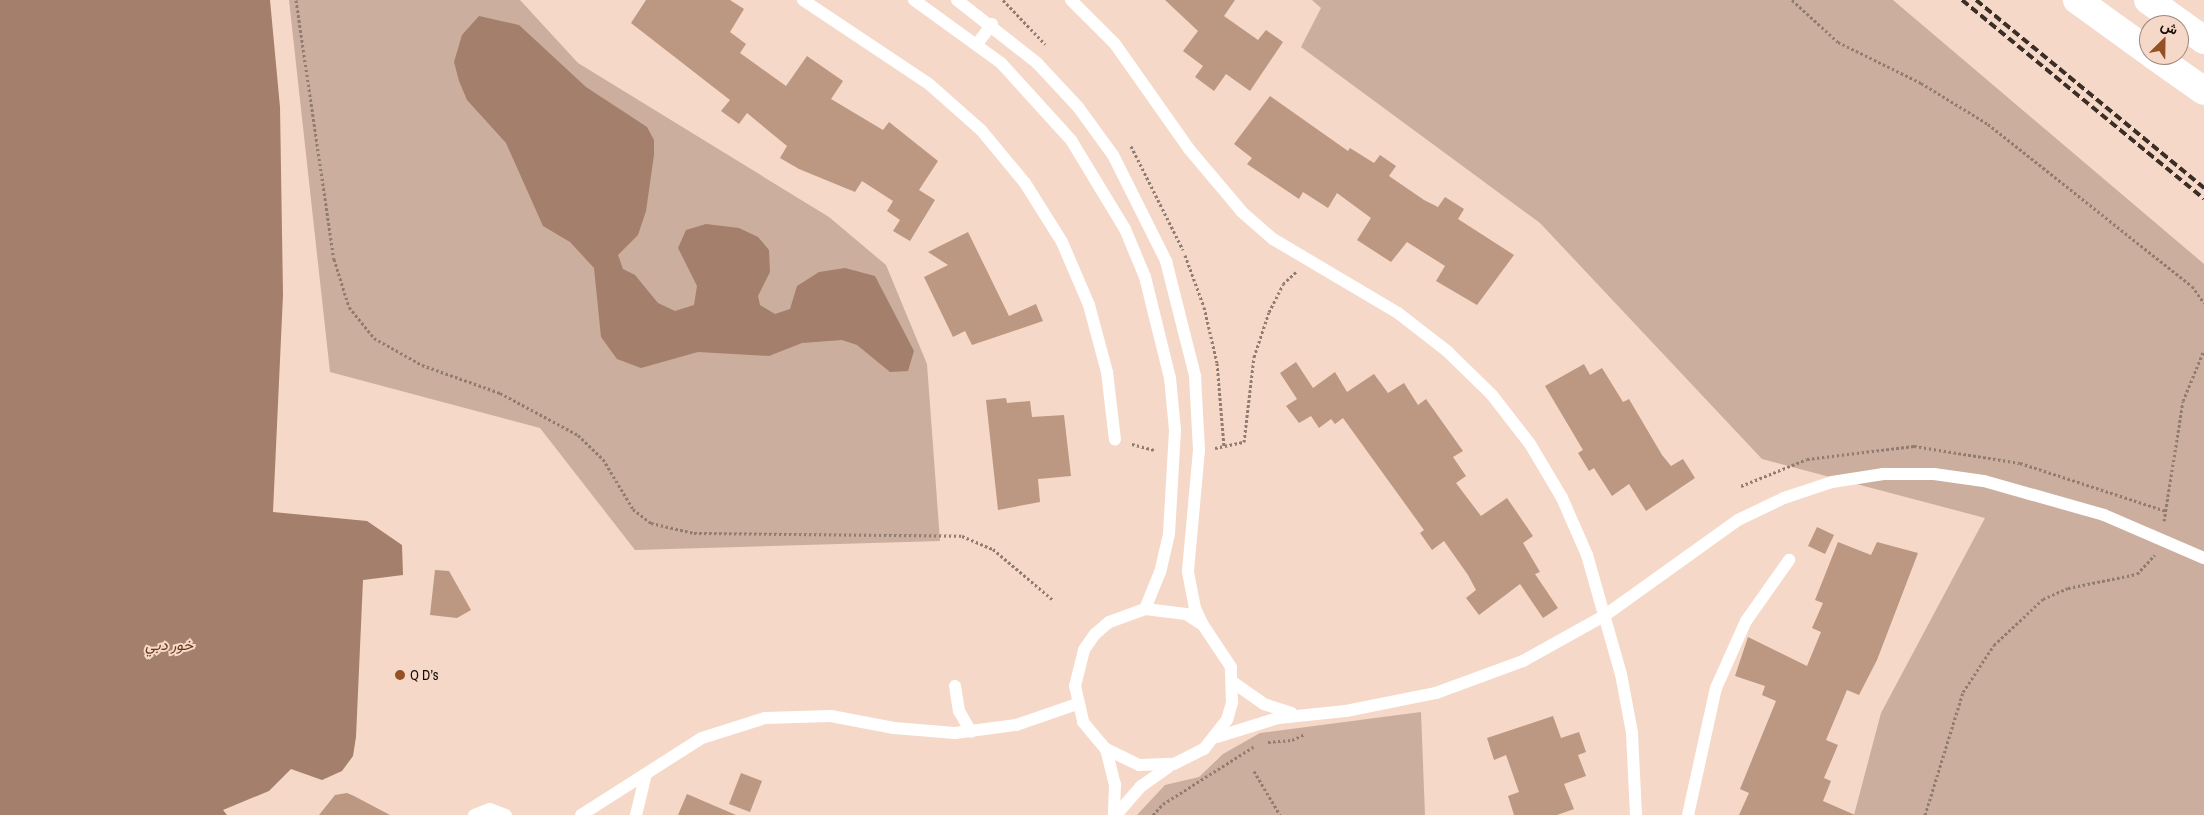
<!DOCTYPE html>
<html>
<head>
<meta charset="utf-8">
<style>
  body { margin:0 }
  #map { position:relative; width:2204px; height:815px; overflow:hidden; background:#f5d8c7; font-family:"Archivo Narrow",Vazirmatn,sans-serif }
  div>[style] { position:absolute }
  .green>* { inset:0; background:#cbae9e }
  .water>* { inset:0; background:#a47f6b }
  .building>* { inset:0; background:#bc9781 }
  .path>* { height:3px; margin-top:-1.5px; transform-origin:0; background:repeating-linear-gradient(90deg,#907c70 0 2.5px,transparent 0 5px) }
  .service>* { height:12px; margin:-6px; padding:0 6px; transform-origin:6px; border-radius:6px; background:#fff }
  .primary>* { height:28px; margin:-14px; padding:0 14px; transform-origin:14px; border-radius:14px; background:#fff }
  .motorway>* { height:28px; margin:-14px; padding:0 14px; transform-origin:14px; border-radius:14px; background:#fff }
  .rail>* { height:4px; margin-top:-2px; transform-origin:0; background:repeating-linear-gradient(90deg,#3b2e27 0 8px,transparent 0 12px) }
  .dots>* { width:14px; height:14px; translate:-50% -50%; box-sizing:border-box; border:2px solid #f5d8c7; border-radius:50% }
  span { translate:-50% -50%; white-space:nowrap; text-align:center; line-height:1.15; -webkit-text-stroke:4px #f5d8c7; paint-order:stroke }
  .poi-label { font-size:14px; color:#160c07 }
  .left { translate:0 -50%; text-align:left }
  .water-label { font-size:15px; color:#6a3716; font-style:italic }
  .north { position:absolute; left:2139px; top:15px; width:50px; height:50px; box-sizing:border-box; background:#f5d8c7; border:1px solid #9c867a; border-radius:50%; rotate:23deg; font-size:14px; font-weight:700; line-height:20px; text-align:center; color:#160c07 }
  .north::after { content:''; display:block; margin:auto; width:18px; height:22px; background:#955124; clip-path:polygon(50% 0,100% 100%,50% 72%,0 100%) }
</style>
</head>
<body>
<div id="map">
  <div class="green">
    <i style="clip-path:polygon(289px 0,520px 0,578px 63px,829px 217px,886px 265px,927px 364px,940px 541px,635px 550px,540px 428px,330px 372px)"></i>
    <i style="clip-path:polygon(1312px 0,1893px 0,2204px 264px,2204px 815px,1854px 815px,1881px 713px,1985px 518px,1762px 459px,1540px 223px,1301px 47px,1321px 8px)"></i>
    <i style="clip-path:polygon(1421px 712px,1425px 815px,1137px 815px,1165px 785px,1199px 777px,1223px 754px,1260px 733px)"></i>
  </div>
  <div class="water">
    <i style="clip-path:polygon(0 0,270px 0,280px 107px,283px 295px,273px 512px,367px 521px,402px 545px,403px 575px,363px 580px,356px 737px,353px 756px,342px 771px,322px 780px,291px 769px,269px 791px,223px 810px,227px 815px,0 815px)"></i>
    <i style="clip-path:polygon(479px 16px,519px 25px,586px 87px,647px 127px,654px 140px,654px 155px,646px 211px,638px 235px,618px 255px,623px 269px,635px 275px,658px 303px,675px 311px,694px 305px,697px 286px,678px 248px,686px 230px,706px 224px,739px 228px,758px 237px,769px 250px,770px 272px,758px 296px,760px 305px,775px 314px,790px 309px,797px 286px,819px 272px,845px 268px,875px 276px,914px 351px,908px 371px,890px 372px,857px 345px,842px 340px,802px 343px,769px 356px,698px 352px,641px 368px,617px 359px,601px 337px,594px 268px,570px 242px,543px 226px,506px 143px,467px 100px,459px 81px,454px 62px,462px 35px)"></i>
  </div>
  <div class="building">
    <i style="clip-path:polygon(646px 0,730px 0,744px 9px,730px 32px,746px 44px,740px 53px,786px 86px,807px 56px,843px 81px,831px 99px,883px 130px,889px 122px,938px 161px,919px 190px,935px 200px,910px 241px,893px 231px,900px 220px,887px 211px,893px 201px,862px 181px,855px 192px,799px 169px,780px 158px,787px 146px,747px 113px,739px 124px,721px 111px,730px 100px,631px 23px)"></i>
    <i style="clip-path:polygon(1165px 0,1235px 0,1224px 16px,1258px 40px,1266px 30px,1283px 42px,1250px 91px,1226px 74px,1214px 91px,1195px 77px,1203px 66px,1183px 51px,1198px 31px)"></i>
    <i style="clip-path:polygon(1270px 96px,1348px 151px,1350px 148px,1374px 163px,1380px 155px,1396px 166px,1389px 176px,1424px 200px,1438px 207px,1445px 197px,1464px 209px,1458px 219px,1514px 255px,1477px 305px,1436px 281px,1445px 266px,1407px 242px,1391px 262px,1357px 240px,1371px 218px,1337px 193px,1328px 208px,1303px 192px,1299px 199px,1247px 164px,1252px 158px,1234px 144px)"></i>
    <i style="clip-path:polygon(968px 232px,1009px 316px,1036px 304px,1043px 321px,972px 345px,965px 331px,953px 337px,924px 277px,948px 265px,928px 252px)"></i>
    <i style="clip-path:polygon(1296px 362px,1313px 388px,1335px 372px,1347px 392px,1374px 374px,1388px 393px,1404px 383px,1418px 405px,1426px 399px,1463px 451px,1453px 457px,1466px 476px,1456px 483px,1481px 516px,1507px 498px,1533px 536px,1523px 543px,1540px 572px,1535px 574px,1558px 608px,1543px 618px,1520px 584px,1479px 615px,1466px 598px,1476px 590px,1468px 575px,1444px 541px,1432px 550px,1420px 533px,1424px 530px,1343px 418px,1335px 424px,1331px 419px,1319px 428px,1311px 416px,1299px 423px,1286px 406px,1297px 399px,1280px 373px)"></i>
    <i style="clip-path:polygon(1584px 364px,1590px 375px,1602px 368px,1623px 402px,1629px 399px,1662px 455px,1671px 466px,1683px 459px,1695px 478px,1646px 511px,1629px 484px,1612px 496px,1594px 468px,1589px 471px,1578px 453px,1583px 450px,1545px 386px)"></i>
    <i style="clip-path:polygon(1006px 398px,1007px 403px,1030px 401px,1032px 417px,1064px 415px,1071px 476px,1038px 479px,1040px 502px,998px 510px,986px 400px)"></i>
    <i style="clip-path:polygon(1817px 527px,1834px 535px,1825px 554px,1808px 546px)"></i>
    <i style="clip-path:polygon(1838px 542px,1871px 555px,1877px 542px,1918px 553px,1877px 660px,1859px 695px,1847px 690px,1826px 740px,1838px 745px,1824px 778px,1831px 781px,1823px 801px,1855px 815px,1739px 815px,1749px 793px,1740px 789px,1776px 701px,1762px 695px,1765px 686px,1735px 676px,1748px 637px,1807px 666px,1821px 632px,1812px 628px,1823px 603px,1815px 600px)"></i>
    <i style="clip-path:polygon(435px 570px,449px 571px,471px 610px,457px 618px,430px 615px)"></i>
    <i style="clip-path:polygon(1553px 716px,1561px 738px,1579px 732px,1586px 752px,1578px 755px,1586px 776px,1564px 784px,1574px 809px,1557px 815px,1514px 815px,1508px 796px,1519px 792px,1506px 755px,1494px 760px,1487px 738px)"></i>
    <i style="clip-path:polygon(741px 773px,762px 781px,750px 812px,729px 804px)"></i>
    <i style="clip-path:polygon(347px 793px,354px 796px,390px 815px,319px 815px,335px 795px)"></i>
    <i style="clip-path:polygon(687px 794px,736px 815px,678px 815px)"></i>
  </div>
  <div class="path">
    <i style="left:296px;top:0;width:262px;rotate:81.7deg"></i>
    <i style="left:334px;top:259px;width:50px;rotate:72.6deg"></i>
    <i style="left:349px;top:307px;width:40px;rotate:51deg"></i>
    <i style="left:374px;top:338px;width:55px;rotate:29.4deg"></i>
    <i style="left:422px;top:365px;width:83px;rotate:19.7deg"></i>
    <i style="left:500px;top:393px;width:89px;rotate:28.3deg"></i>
    <i style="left:578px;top:435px;width:35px;rotate:44deg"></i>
    <i style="left:603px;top:459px;width:58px;rotate:59deg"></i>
    <i style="left:633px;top:509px;width:23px;rotate:38deg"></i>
    <i style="left:651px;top:523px;width:44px;rotate:13.1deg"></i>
    <i style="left:694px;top:533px;width:268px;rotate:0.6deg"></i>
    <i style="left:962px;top:536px;width:34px;rotate:23deg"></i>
    <i style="left:993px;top:549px;width:79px;rotate:40.4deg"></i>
    <i style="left:1003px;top:0;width:61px;rotate:46.3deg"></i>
    <i style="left:1792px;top:0;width:62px;rotate:42.4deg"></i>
    <i style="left:1838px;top:42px;width:93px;rotate:26.3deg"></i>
    <i style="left:1921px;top:83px;width:79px;rotate:31.5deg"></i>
    <i style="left:1988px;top:124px;width:260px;rotate:38.5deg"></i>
    <i style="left:2192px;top:286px;width:21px;rotate:55deg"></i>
    <i style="left:1131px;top:146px;width:116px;rotate:63.4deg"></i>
    <i style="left:1185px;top:255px;width:55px;rotate:69.9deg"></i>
    <i style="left:1204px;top:307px;width:57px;rotate:76.9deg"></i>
    <i style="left:1217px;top:363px;width:84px;rotate:85.2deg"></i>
    <i style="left:1132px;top:444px;width:24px;rotate:15deg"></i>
    <i style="left:1215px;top:448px;width:30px;rotate:-12deg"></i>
    <i style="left:1244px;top:442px;width:86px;rotate:-83.3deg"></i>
    <i style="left:1254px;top:357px;width:47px;rotate:-71.6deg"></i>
    <i style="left:1269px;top:312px;width:31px;rotate:-63deg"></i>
    <i style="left:1283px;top:284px;width:18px;rotate:-43deg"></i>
    <i style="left:1741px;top:486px;width:71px;rotate:-22.2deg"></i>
    <i style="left:1807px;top:459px;width:108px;rotate:-6.9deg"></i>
    <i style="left:1914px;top:446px;width:107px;rotate:9.1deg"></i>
    <i style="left:2020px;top:463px;width:154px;rotate:18.2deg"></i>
    <i style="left:2164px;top:521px;width:121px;rotate:-81deg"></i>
    <i style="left:2183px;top:401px;width:55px;rotate:-67.6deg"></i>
    <i style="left:1268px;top:742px;width:24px;rotate:-5deg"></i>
    <i style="left:1292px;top:740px;width:14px;rotate:-25deg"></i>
    <i style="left:1254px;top:771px;width:51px;rotate:59.4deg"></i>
    <i style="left:1153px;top:815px;width:15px;rotate:-48deg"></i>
    <i style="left:1163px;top:804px;width:107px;rotate:-32.3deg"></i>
    <i style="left:1925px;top:815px;width:129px;rotate:-72.8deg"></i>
    <i style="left:1963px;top:692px;width:56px;rotate:-56.6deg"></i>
    <i style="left:1994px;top:645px;width:67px;rotate:-43.2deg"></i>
    <i style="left:2043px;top:599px;width:27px;rotate:-24deg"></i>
    <i style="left:2068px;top:588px;width:70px;rotate:-11.5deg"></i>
    <i style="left:2137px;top:574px;width:26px;rotate:-47deg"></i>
  </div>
  <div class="service">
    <i style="left:803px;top:0;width:151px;rotate:33.7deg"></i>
    <i style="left:929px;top:84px;width:69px;rotate:41.5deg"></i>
    <i style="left:981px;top:130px;width:69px;rotate:50.3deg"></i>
    <i style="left:1025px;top:183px;width:70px;rotate:57.9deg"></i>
    <i style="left:1062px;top:242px;width:69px;rotate:66.8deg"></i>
    <i style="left:1089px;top:305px;width:69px;rotate:75deg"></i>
    <i style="left:1107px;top:372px;width:68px;rotate:83.3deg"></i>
    <i style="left:914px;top:0;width:107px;rotate:35.9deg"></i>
    <i style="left:1001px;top:63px;width:104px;rotate:47.7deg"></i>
    <i style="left:1071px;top:140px;width:104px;rotate:58.8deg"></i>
    <i style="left:1125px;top:229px;width:52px;rotate:67.4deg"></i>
    <i style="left:1145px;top:277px;width:104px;rotate:76.1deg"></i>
    <i style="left:1170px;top:378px;width:52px;rotate:84.5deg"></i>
    <i style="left:1175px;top:430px;width:104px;rotate:93.3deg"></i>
    <i style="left:1169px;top:534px;width:39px;rotate:103deg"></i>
    <i style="left:1160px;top:572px;width:40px;rotate:112deg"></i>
    <i style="left:1145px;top:609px;width:38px;rotate:160deg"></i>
    <i style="left:1109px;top:622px;width:18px;rotate:139deg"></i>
    <i style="left:1095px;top:634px;width:19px;rotate:125deg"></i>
    <i style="left:1084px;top:650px;width:37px;rotate:104deg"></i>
    <i style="left:1075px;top:686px;width:37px;rotate:77deg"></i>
    <i style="left:1083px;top:722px;width:35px;rotate:50deg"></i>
    <i style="left:1106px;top:749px;width:37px;rotate:26deg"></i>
    <i style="left:1139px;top:765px;width:35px;rotate:-2deg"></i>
    <i style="left:1174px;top:764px;width:34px;rotate:-27deg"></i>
    <i style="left:1204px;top:749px;width:37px;rotate:-52deg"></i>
    <i style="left:1227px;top:720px;width:19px;rotate:-74deg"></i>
    <i style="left:1232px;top:702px;width:35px;rotate:-92deg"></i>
    <i style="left:1231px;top:667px;width:50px;rotate:-123.7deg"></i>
    <i style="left:1203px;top:625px;width:20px;rotate:-147deg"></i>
    <i style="left:1186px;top:614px;width:41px;rotate:-173deg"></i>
    <i style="left:957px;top:0;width:102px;rotate:38.2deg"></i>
    <i style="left:1037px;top:63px;width:60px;rotate:47deg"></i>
    <i style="left:1078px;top:107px;width:59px;rotate:53.9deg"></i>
    <i style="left:1113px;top:155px;width:119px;rotate:63.4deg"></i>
    <i style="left:1166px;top:261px;width:119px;rotate:75.8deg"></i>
    <i style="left:1195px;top:376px;width:74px;rotate:86.9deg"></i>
    <i style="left:1199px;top:450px;width:122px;rotate:95.2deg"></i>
    <i style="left:1188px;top:572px;width:37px;rotate:79deg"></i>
    <i style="left:1195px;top:608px;width:19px;rotate:65deg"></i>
    <i style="left:1071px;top:0;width:62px;rotate:45deg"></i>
    <i style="left:1115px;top:44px;width:128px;rotate:54.8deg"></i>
    <i style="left:1189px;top:149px;width:82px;rotate:49.9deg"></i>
    <i style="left:1242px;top:212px;width:41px;rotate:41.1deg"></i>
    <i style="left:1273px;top:239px;width:145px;rotate:30.6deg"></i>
    <i style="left:1398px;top:313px;width:62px;rotate:37.8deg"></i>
    <i style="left:1447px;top:351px;width:63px;rotate:44.4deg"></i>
    <i style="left:1492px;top:395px;width:62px;rotate:52.2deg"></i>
    <i style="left:1530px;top:444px;width:63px;rotate:59.3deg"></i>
    <i style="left:1562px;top:498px;width:62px;rotate:66.3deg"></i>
    <i style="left:1587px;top:555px;width:124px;rotate:74.1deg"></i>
    <i style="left:1621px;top:674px;width:60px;rotate:79.4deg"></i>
    <i style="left:1632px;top:733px;width:82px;rotate:87.2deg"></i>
    <i style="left:977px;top:44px;width:25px;rotate:-53deg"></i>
    <i style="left:1234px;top:683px;width:37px;rotate:35deg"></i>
    <i style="left:1264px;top:704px;width:29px;rotate:18deg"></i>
    <i style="left:955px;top:686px;width:25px;rotate:81deg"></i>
    <i style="left:959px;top:711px;width:24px;rotate:60deg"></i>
    <i style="left:1217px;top:737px;width:64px;rotate:-17.3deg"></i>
    <i style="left:1278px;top:718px;width:68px;rotate:-5.9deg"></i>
    <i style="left:1346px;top:711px;width:92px;rotate:-11.3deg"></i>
    <i style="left:1436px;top:693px;width:93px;rotate:-20.2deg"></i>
    <i style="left:1523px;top:661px;width:93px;rotate:-29.1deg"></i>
    <i style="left:1604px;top:616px;width:165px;rotate:-35.6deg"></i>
    <i style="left:1738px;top:520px;width:51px;rotate:-25.6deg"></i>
    <i style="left:1784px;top:498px;width:51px;rotate:-18.4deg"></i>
    <i style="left:1832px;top:482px;width:52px;rotate:-8.9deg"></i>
    <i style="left:1883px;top:474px;width:51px"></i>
    <i style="left:1934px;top:474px;width:50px;rotate:8deg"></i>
    <i style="left:1984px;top:481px;width:125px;rotate:15.8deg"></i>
    <i style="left:2104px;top:515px;width:109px;rotate:23.3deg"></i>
    <i style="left:1106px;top:749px;width:36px;rotate:76deg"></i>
    <i style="left:1115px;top:784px;width:31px;rotate:92deg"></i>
    <i style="left:474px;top:815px;width:17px;rotate:-21deg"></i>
    <i style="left:490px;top:809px;width:17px;rotate:21deg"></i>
    <i style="left:581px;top:815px;width:143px;rotate:-32.5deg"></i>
    <i style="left:702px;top:738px;width:66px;rotate:-17.6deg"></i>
    <i style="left:765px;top:718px;width:66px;rotate:-1.7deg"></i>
    <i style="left:831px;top:716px;width:64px;rotate:10.8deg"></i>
    <i style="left:894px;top:728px;width:61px;rotate:4.7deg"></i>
    <i style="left:955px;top:733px;width:62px;rotate:-7.5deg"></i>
    <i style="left:1016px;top:725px;width:65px;rotate:-19deg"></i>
    <i style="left:636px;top:815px;width:42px;rotate:-76.3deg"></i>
    <i style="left:1116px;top:815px;width:37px;rotate:-49deg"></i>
    <i style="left:1140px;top:787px;width:35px;rotate:-35deg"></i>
    <i style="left:1688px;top:815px;width:130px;rotate:-77.6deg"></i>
    <i style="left:1716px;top:688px;width:73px;rotate:-65.9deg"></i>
    <i style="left:1746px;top:621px;width:75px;rotate:-54.8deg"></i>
  </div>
  <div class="primary">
    <i style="left:2148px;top:0;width:69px;rotate:35.5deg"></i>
  </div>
  <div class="motorway">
    <i style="left:2077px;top:0;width:89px;rotate:35.8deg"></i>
    <i style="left:2153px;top:55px;width:62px;rotate:35.2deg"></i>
  </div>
  <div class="rail">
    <i style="left:1962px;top:0;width:313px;rotate:39.4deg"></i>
    <i style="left:1976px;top:0;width:296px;rotate:39.5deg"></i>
  </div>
  <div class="dots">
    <i style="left:400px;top:675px;background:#955124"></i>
  </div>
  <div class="poi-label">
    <span class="left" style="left:410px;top:675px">Q D’s</span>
  </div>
  <div class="water-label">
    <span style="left:169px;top:645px">خور دبي</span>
  </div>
  <div class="north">ش</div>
</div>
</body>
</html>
